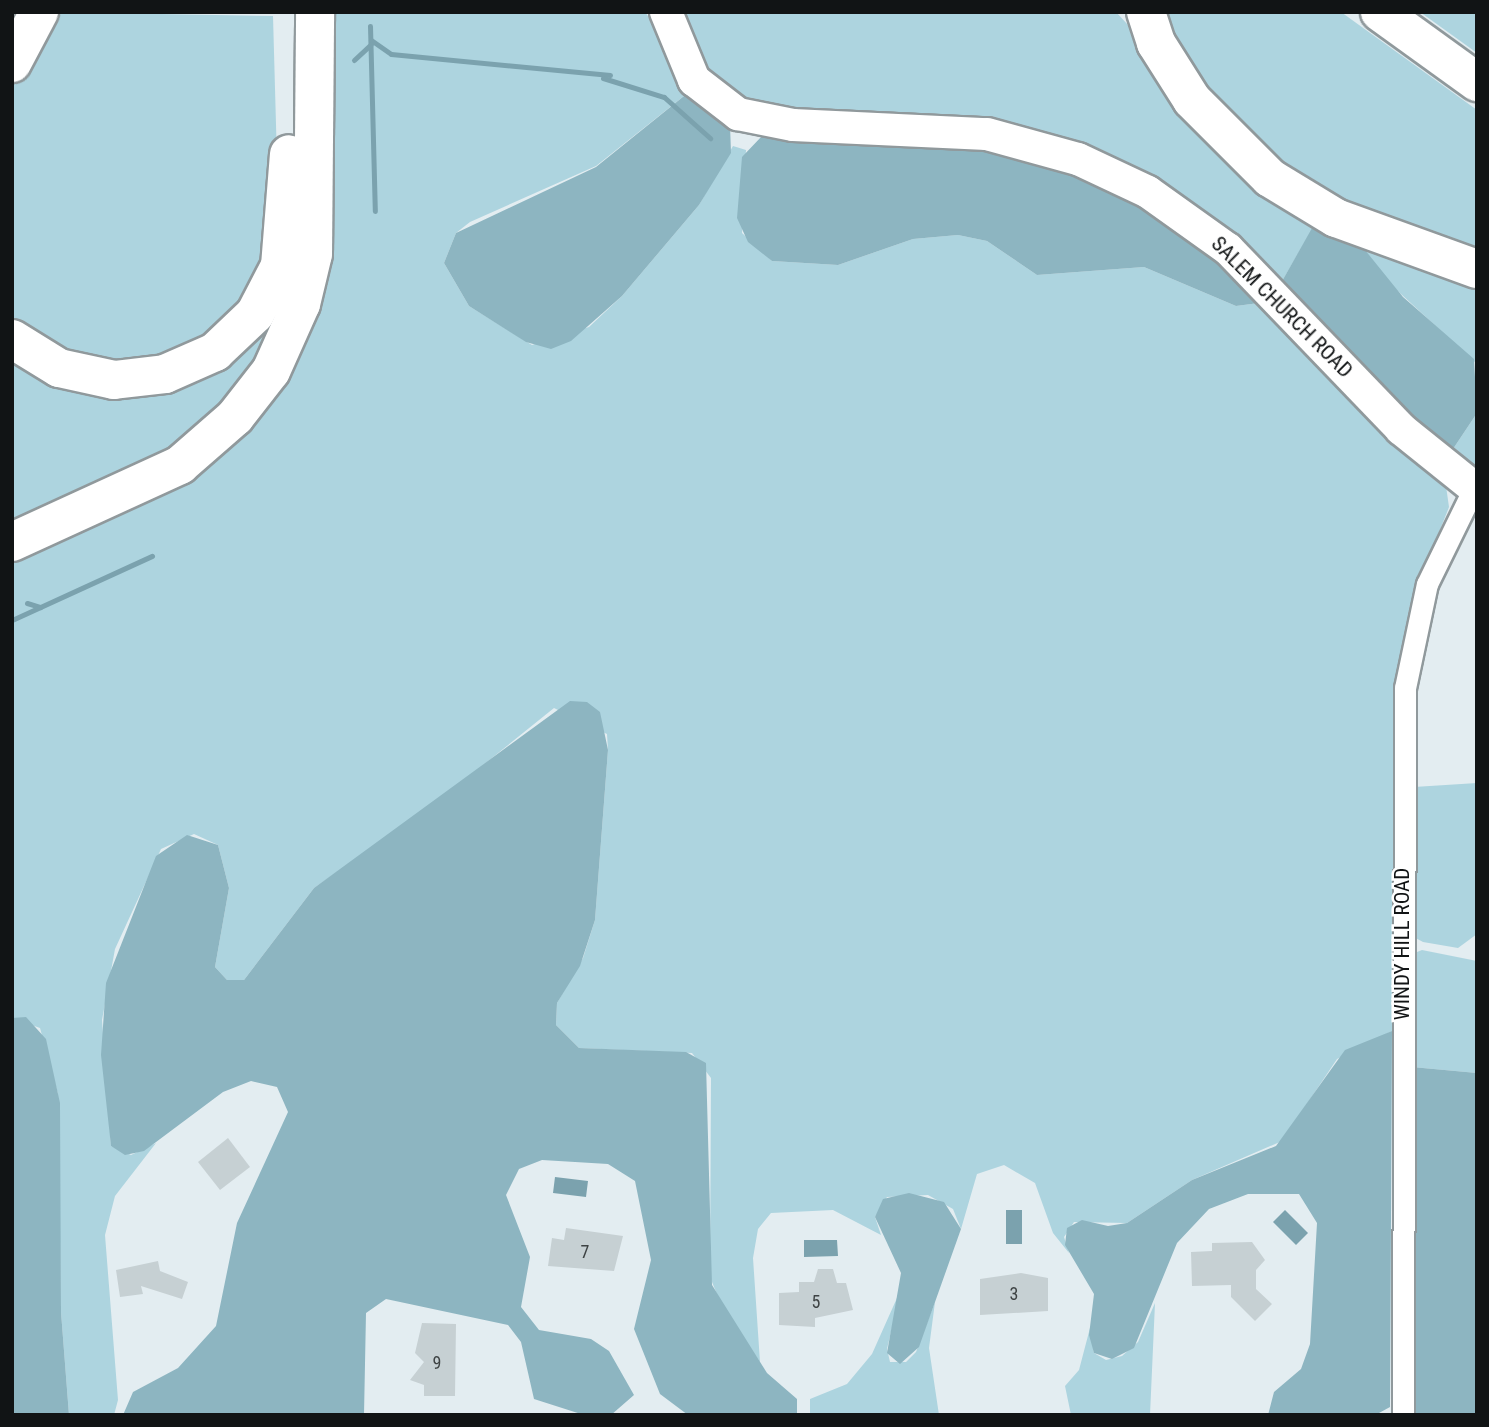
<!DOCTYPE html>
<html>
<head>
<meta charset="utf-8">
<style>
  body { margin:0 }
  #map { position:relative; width:1489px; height:1427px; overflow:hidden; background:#e3edf1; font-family:"Roboto Condensed",sans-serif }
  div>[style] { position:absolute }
  .green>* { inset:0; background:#add4df }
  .forest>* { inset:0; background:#8db5c1 }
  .water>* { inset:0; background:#7ba2ae }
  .stream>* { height:5px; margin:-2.5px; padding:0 2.5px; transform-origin:2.5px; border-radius:2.5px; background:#7ba2ae }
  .building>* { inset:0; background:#c6d0d3 }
  .roads { filter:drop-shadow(2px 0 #90999c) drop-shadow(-2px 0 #90999c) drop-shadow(0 2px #90999c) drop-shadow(0 -2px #90999c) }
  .street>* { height:21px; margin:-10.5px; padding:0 10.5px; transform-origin:10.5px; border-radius:10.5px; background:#fff }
  .secondary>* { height:32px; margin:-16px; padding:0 16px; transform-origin:16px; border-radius:16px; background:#fff }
  .highway>* { height:38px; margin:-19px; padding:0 19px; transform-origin:19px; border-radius:19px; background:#fff }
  span { translate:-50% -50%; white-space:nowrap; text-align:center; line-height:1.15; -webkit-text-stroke:5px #fff; paint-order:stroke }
  .number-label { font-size:18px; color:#3e4344 }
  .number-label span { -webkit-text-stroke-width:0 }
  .street-label { font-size:21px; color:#111415 }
  .frame { position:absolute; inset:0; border:14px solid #111415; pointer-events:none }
</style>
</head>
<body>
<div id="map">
  <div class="green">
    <i style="clip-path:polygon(53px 12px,273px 16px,278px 197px,258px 288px,182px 356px,84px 364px,12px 323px,12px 87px)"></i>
    <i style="clip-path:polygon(335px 12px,645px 12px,653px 23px,689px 92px,596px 166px,470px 222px,456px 233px,444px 263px,469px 306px,532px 345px,589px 327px,622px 296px,699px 205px,733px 146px,746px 150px,742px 233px,772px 261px,838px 265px,913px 239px,958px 235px,987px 241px,1037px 275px,1144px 267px,1236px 306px,1259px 303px,1446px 486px,1449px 507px,1410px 606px,1396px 677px,1392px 1031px,1337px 1059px,1282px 1141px,1192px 1180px,1127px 1223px,1074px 1222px,1064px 1237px,1069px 1253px,1053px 1233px,1035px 1183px,1004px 1165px,977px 1174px,961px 1229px,953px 1209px,928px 1195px,887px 1197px,875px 1217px,881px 1235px,833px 1210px,771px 1213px,758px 1229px,753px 1258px,760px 1362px,723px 1309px,710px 1277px,711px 1078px,692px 1053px,579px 1048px,556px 1025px,557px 1003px,583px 958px,595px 920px,608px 750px,607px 734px,554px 708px,436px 803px,314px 888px,244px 980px,227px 980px,215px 967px,229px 888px,218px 845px,194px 834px,161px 849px,115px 949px,102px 1020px,111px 1146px,131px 1155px,156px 1143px,115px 1196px,105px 1235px,118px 1400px,114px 1415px,69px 1415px,61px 1312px,58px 1094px,40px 1028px,12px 1018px,12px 553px,268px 396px)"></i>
    <i style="clip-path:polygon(683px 12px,1116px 12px,1314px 226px,1281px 283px,967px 119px,751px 105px,707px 76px)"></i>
    <i style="clip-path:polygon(1167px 12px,1341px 12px,1477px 110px,1477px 261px,1390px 232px,1237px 139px,1165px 24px)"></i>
    <i style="clip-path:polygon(1420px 12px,1477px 12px,1477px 53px,1427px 17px)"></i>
    <i style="clip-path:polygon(1361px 245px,1477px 282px,1477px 364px,1389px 283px)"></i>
    <i style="clip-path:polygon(268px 313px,277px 339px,188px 447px,12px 531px,12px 352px,85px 387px)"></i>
    <i style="clip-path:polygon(1477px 413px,1477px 475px,1449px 455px)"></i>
    <i style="clip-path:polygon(1477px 783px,1477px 934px,1458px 948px,1423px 942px,1412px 936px,1414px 787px)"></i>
    <i style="clip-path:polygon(1422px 950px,1477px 961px,1477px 1073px,1412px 1067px,1412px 954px)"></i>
    <i style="clip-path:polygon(901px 1289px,887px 1349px,890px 1362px,906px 1362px,916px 1352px,935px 1302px,929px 1348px,939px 1415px,810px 1415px,810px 1399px,847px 1384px,872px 1354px)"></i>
    <i style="clip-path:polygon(1155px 1303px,1150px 1415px,1071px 1415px,1065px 1386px,1079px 1370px,1090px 1328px,1094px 1353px,1106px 1360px,1122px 1356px,1138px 1342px)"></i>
  </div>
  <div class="forest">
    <i style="clip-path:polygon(689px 92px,730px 125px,731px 153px,699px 205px,622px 296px,571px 341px,551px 349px,526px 342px,469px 306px,444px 263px,456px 233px,596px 167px)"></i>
    <i style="clip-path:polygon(762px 136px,964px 143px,1037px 158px,1126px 195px,1205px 246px,1259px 303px,1236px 306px,1144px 267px,1037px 275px,987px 241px,958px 235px,913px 239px,838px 265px,772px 261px,748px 242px,737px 218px,742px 157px)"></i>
    <i style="clip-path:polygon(1316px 221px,1361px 245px,1403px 297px,1474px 359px,1477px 413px,1449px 455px,1281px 283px)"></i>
    <i style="clip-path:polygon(570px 701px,587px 702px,600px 712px,608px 750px,595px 920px,580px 966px,557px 1003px,556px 1025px,579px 1048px,686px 1052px,706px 1063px,712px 1285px,767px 1373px,797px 1399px,797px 1415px,688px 1415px,660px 1394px,634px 1329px,651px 1260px,635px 1181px,608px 1164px,542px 1160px,519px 1169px,506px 1195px,530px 1257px,521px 1307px,539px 1330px,591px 1339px,609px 1351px,634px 1395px,611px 1415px,584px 1415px,534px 1399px,521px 1342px,508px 1325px,386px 1299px,366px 1313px,364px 1415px,123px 1415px,133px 1392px,178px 1368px,216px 1326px,237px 1223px,288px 1112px,277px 1087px,251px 1081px,223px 1092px,144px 1151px,125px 1155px,111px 1146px,101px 1055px,106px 983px,156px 856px,187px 835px,218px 845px,229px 888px,215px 967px,227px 980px,244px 980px,314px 888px)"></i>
    <i style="clip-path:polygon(26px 1017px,46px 1039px,60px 1103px,61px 1312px,69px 1415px,12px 1415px,12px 1018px)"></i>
    <i style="clip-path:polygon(1392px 1031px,1390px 1407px,1379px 1413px,1268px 1415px,1274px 1392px,1301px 1369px,1310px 1344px,1317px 1223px,1299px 1194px,1248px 1194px,1209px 1209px,1177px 1243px,1134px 1348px,1112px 1359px,1094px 1353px,1089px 1335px,1094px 1294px,1065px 1245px,1067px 1228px,1082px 1220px,1108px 1226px,1127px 1223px,1192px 1180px,1276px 1146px,1345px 1050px)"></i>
    <i style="clip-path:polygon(1412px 1067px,1477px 1073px,1477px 1415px,1413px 1415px)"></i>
    <i style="clip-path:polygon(909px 1193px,944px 1202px,961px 1229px,919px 1347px,900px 1364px,887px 1353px,901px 1273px,875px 1217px,883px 1199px)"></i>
  </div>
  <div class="water">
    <i style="clip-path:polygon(555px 1177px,588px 1181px,586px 1197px,553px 1193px)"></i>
    <i style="clip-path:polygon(1006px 1210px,1022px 1210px,1022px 1244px,1006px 1244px)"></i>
    <i style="clip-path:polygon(1285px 1210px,1308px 1233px,1296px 1245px,1273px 1222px)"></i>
    <i style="clip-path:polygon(804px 1240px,837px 1240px,838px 1256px,804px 1257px)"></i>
  </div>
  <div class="stream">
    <i style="left:370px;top:26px;width:185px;rotate:88.5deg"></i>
    <i style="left:371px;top:40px;width:24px;rotate:35deg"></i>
    <i style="left:391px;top:54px;width:220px;rotate:5.5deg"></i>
    <i style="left:354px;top:60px;width:23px;rotate:-43deg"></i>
    <i style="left:603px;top:78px;width:64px;rotate:17.3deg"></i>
    <i style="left:664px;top:97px;width:62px;rotate:41.7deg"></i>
    <i style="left:27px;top:603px;width:14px;rotate:17deg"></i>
    <i style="left:12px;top:620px;width:154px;rotate:-24.6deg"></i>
  </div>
  <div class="building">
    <i style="clip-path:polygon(228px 1138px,250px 1167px,220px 1190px,198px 1162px)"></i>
    <i style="clip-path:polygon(566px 1228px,623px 1236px,614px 1271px,548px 1266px,552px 1238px,564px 1240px)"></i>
    <i style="clip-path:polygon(1252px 1242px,1265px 1260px,1256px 1270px,1256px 1289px,1272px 1304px,1255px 1321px,1231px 1297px,1231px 1285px,1192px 1286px,1191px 1252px,1212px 1251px,1212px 1243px)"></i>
    <i style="clip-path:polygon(158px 1261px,160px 1271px,188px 1282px,182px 1299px,141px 1286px,143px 1294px,120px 1297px,116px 1270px)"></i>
    <i style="clip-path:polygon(818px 1269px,833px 1269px,837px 1283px,846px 1283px,853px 1310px,815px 1318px,815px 1327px,779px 1325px,779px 1293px,799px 1292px,799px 1282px,814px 1282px)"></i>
    <i style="clip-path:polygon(1021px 1273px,1048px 1278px,1048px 1311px,980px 1315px,980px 1279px)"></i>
    <i style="clip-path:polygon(422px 1323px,456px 1324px,455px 1396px,424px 1396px,424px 1385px,410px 1380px,424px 1362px,415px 1353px)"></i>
  </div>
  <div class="roads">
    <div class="street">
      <i style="left:1403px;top:1415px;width:727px;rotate:-89.84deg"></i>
      <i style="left:1405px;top:688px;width:106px;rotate:-78.1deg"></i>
      <i style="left:1427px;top:584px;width:107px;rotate:-63.9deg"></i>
    </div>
    <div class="secondary">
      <i style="left:666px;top:12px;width:74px;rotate:67.6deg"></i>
      <i style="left:694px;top:80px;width:56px;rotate:37.7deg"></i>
      <i style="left:738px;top:114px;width:56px;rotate:11.3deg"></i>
      <i style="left:793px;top:125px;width:194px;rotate:2.7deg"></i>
      <i style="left:987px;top:134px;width:94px;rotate:15.4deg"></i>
      <i style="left:1078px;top:159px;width:77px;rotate:25.2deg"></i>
      <i style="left:1148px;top:192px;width:98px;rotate:35.5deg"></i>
      <i style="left:1228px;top:249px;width:250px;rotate:46.1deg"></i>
      <i style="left:1401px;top:429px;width:97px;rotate:38.8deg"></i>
    </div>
    <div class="highway">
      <i style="left:1146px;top:12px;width:33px;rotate:72deg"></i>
      <i style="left:1156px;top:43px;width:67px;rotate:57.7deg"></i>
      <i style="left:1192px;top:100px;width:110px;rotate:45deg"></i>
      <i style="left:1270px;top:178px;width:77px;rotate:31.2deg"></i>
      <i style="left:1336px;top:218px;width:150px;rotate:19.9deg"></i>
      <i style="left:1380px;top:12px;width:120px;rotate:35.8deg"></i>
      <i style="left:12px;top:63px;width:58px;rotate:-62.1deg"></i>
      <i style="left:12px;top:339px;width:55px;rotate:31.7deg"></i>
      <i style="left:59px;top:368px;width:56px;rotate:12.3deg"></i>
      <i style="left:114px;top:380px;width:51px;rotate:-6.7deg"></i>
      <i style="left:165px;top:374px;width:55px;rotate:-23.7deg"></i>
      <i style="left:215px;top:352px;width:55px;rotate:-43.5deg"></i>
      <i style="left:255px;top:314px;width:54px;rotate:-62.5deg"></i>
      <i style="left:280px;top:266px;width:112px;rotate:-85.4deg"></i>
      <i style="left:12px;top:542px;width:185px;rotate:-24.6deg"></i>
      <i style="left:180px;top:465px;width:73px;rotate:-41.1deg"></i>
      <i style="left:235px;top:417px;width:58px;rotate:-52deg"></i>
      <i style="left:271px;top:371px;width:73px;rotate:-65.9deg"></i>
      <i style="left:301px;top:304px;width:51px;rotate:-76.5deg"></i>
      <i style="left:313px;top:254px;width:242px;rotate:-89.5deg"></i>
    </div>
  </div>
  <div class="number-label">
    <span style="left:585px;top:1252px">7</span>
    <span style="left:1014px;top:1294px">3</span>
    <span style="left:816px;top:1302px">5</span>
    <span style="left:437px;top:1363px">9</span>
  </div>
  <div class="street-label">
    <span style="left:1282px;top:307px;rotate:45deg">SALEM CHURCH ROAD</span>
    <span style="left:1402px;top:944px;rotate:-90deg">WINDY HILL ROAD</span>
  </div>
  <div class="frame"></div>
</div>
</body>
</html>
